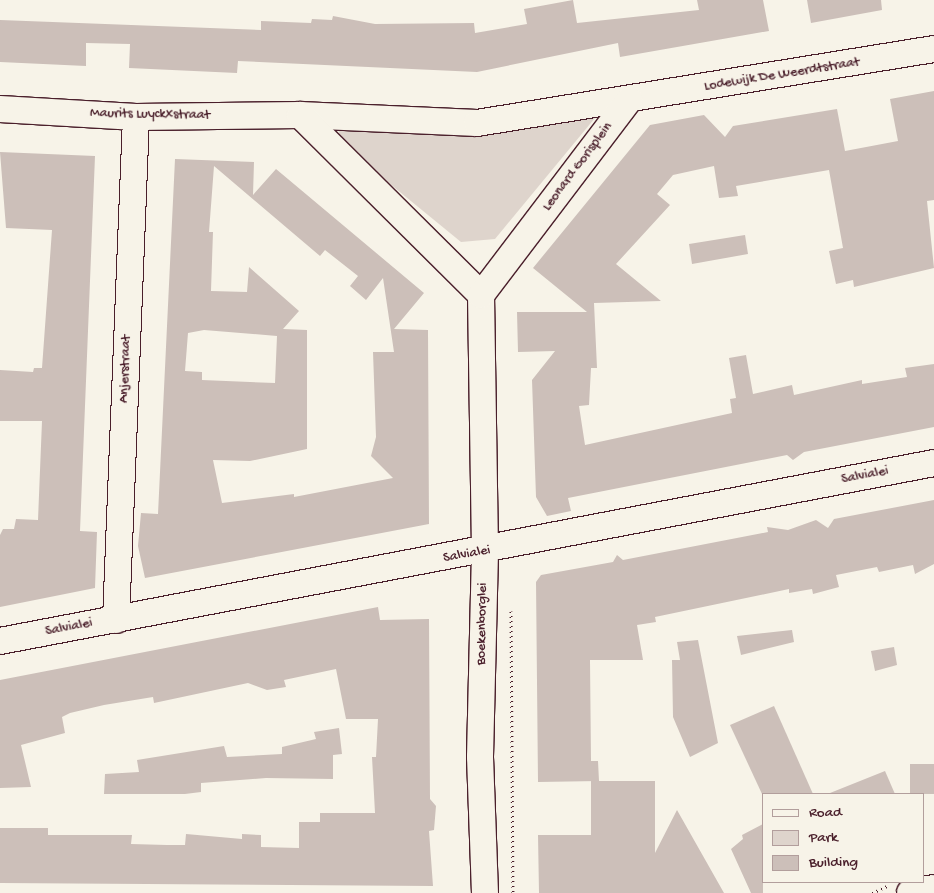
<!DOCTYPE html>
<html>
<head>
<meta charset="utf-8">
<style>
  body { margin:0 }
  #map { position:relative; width:934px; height:893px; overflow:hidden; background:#f7f3e8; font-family:"Gochi Hand",sans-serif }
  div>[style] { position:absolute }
  .green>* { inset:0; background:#ded4cc }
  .building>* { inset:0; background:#ccbfb9 }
  .path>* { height:3px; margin-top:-1.5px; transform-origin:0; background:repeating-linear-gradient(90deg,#4a1f2b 0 1px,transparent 0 5px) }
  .roads { filter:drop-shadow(1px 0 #4a1f2b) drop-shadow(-1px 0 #4a1f2b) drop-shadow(0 1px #4a1f2b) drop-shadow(0 -1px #4a1f2b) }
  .street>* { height:26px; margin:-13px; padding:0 13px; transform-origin:13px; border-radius:13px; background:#f7f3e8 }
  .secondary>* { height:28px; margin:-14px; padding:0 14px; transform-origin:14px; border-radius:14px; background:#f7f3e8 }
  span { translate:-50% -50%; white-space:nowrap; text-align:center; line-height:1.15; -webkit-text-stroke:5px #f7f3e8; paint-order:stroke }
  .street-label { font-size:14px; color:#4a1f2b }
  .legend { position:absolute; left:762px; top:793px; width:162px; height:90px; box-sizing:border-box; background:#f7f3e8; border:1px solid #b29e9c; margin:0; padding:6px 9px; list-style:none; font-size:15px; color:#4a1f2b }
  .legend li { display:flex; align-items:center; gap:10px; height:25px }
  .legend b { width:25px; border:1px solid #b29e9c }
</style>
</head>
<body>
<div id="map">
  <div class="green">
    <i style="clip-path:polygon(604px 107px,495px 239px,461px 242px,340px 143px,338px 120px)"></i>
  </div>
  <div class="building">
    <i style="clip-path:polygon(573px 0,577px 23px,699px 10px,697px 0,763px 0,769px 31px,620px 57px,618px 43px,477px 72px,238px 61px,237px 73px,129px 68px,130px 44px,86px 43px,86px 66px,0 62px,0 20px,261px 30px,261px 21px,311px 23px,312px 19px,332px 20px,333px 16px,375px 24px,474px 23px,475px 33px,527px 24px,524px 9px)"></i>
    <i style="clip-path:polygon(807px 0,881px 0,882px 10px,811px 23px)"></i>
    <i style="clip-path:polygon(934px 91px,934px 200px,927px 201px,934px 268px,854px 287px,853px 280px,836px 284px,829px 251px,843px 248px,829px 170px,736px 186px,738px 196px,719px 198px,714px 166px,673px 175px,657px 194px,670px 205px,616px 264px,661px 301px,594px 303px,597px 368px,591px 368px,589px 405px,579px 406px,585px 445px,732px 413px,730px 399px,736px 398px,729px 358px,746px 355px,753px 394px,792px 385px,794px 395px,862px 380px,862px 384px,907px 377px,905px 368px,934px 364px,934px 427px,804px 452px,793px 460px,787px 455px,568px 498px,571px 511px,547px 516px,536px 497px,532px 380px,555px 351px,518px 352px,517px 312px,587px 312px,533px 268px,650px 125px,704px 115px,725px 137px,733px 126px,837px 109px,845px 151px,898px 141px,890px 99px)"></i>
    <i style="clip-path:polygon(0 152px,95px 156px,80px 531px,97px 532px,95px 588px,0 607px,0 535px,3px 529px,14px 529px,16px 519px,38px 520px,42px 421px,0 421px,0 370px,33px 372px,34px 368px,42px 368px,52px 230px,6px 228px)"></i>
    <i style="clip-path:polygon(evenodd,175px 159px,254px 162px,253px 195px,276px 169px,424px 293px,394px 329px,428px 330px,429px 524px,145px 578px,138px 546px,141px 513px,158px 514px,175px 159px,214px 166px,320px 256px,325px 250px,358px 276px,350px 286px,366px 300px,383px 278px,394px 352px,373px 352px,376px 437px,371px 456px,393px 478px,294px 497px,294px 494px,222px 503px,213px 460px,250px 461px,307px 449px,307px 330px,283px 329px,299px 311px,249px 267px,247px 292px,211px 291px,213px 232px,209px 232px,214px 166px,175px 159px,204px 330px,277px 336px,275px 383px,202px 380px,202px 372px,185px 371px,188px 333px,204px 330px)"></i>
    <i style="clip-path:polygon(745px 235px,748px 254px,692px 264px,689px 244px)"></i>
    <i style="clip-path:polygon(934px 500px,934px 564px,915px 574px,913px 565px,879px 572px,877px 567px,836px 575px,839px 587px,813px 594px,812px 589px,789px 593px,789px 589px,655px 617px,656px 622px,637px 625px,643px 660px,590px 660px,591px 761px,598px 761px,599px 781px,538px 782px,536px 582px,541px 575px,613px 562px,617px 555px,623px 560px,768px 532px,767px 527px,788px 530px,816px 520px,828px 528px,834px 519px)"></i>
    <i style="clip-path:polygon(378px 607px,380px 620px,429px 619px,430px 799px,436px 806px,434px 830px,429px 831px,433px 886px,0 883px,0 828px,48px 828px,48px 835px,132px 835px,131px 844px,167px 845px,185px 845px,186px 834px,242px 839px,242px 834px,261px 835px,261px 847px,299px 848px,299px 822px,320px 822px,320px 813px,375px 813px,372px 757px,376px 757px,378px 719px,346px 719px,336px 669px,284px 680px,286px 687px,267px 690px,248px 683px,154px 703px,153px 697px,104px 705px,70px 713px,62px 717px,65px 733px,21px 745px,31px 787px,0 788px,0 680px)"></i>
    <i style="clip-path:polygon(792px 630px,794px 642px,741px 655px,737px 636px)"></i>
    <i style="clip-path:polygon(698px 640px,718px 743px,690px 757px,673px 717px,672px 660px,680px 660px,677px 642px)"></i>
    <i style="clip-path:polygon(894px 647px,897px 665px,875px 671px,871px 651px)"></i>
    <i style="clip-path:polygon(774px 706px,813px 794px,762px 794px,730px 725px)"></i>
    <i style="clip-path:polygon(339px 728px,342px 754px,333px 755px,333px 779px,266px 778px,201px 783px,201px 792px,185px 794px,104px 794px,105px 774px,139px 772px,137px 760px,224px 746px,227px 757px,282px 754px,282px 747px,316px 739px,314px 732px)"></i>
    <i style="clip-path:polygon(910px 764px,934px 764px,934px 794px,910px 794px)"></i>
    <i style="clip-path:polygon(885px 771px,895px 794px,830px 794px,830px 793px)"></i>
    <i style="clip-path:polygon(591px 781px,655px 781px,655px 853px,677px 810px,724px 893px,539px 893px,538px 835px,591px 835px)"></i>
    <i style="clip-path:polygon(763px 824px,763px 893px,751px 893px,731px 849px,743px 839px,742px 835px)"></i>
  </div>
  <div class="path">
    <i style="left:511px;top:611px;width:282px;rotate:89.6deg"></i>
    <i style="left:872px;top:893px;width:17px;rotate:-25deg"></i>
  </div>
  <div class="roads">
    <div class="street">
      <i style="left:0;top:109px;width:136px;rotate:3.4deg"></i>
      <i style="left:136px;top:117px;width:164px;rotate:-0.7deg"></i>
      <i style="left:300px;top:115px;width:177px;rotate:2.6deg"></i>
      <i style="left:477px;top:123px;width:463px;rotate:-9.2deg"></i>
      <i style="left:300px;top:115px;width:255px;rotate:44.8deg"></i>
      <i style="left:481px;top:295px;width:257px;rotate:89.1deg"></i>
      <i style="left:485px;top:552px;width:205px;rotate:91.4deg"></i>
      <i style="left:480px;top:757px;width:136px;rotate:87.9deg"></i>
      <i style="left:481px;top:295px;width:245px;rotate:-52.8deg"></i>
      <i style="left:116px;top:620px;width:503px;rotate:-87.72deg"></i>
      <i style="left:0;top:641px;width:951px;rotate:-10.79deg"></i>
    </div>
    <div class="secondary">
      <i style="left:911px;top:893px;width:23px;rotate:-10deg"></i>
    </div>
  </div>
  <div class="street-label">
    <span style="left:782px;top:75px;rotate:-9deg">Lodewijk De Weerdtstraat</span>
    <span style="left:150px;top:115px;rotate:1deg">Maurits Luyckxstraat</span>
    <span style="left:578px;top:167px;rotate:-53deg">Leonard Gorisplein</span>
    <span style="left:126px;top:369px;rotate:-88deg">Anjerstraat</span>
    <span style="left:865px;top:476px;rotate:-11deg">Salvialei</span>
    <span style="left:467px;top:555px;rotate:-10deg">Salvialei</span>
    <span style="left:483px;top:624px;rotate:-89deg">Boekenborglei</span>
    <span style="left:69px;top:628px;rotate:-11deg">Salvialei</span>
  </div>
  <ul class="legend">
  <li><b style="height:6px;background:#f7f3e8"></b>Road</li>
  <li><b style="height:14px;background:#ded4cc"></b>Park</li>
  <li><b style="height:14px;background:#ccbfb9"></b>Building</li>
  </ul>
</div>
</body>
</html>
